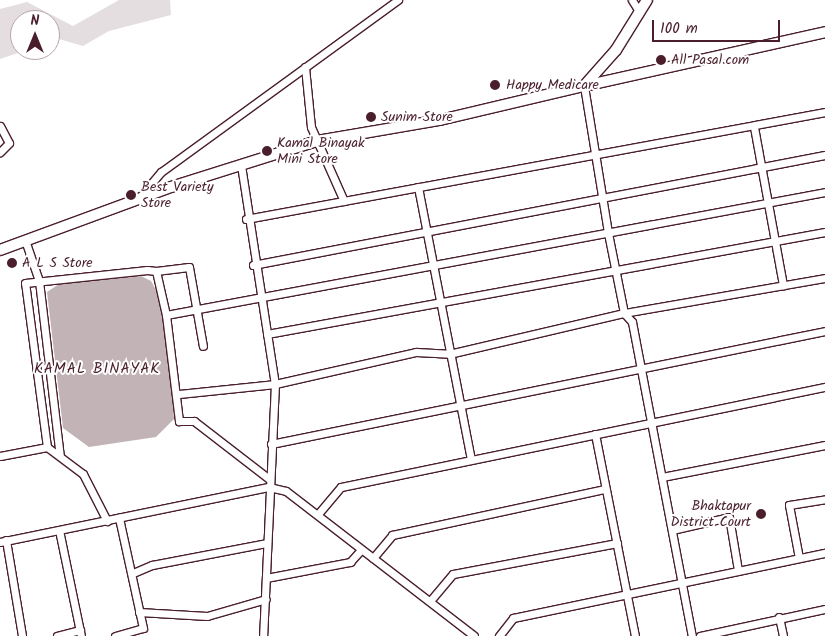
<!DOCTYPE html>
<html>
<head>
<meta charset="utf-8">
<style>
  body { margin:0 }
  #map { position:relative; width:825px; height:636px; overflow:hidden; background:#fff; font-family:Kalam,sans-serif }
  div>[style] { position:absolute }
  .green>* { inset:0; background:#e5dee0 }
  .water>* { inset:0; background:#c1b3b6 }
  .roads { filter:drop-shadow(1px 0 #4a1f2b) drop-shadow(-1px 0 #4a1f2b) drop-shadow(0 1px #4a1f2b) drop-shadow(0 -1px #4a1f2b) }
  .minor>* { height:7px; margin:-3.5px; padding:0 3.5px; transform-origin:3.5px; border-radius:3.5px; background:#fff }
  .secondary>* { height:10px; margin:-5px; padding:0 5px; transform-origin:5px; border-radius:5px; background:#fff }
  .dots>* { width:14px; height:14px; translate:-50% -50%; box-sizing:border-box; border:2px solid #fff; border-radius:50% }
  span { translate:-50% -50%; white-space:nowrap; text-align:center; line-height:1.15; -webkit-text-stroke:4px #fff; paint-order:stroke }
  .poi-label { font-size:14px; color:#4a1f2b }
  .left { translate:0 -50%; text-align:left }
  .right { translate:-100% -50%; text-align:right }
  .neighbourhood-label { font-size:15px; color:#4a1f2b; letter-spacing:1px }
  .north { position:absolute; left:10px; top:10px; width:50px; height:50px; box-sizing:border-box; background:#fff; border:1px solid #b7a5aa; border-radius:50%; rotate:0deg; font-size:14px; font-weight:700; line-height:20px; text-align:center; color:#4a1f2b }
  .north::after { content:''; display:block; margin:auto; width:18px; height:22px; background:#4a1f2b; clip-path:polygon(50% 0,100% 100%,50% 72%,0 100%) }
  .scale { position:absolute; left:652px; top:20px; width:128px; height:22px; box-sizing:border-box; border:2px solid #4a1f2b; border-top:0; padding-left:6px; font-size:15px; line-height:18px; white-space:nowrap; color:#4a1f2b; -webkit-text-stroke:4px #fff; paint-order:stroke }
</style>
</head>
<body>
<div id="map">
  <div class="green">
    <i style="clip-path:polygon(119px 0,170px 0,171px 15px,109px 31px,83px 46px,59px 39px,50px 42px,50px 20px,20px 20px,20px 50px,27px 50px,0 59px,0 9px,27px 2px,73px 26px)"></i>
  </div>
  <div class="water">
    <i style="clip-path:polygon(141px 276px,151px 281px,157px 292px,171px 362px,174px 419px,156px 437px,89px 447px,63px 428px,47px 292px,59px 284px)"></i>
  </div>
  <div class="roads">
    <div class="minor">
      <i style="left:632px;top:0;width:13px;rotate:58deg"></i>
      <i style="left:305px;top:67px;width:60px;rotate:84.3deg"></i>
      <i style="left:311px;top:127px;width:81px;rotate:66deg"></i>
      <i style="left:584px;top:86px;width:149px;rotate:80.7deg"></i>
      <i style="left:608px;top:233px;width:82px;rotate:78.7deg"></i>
      <i style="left:624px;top:313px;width:12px;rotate:48deg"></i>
      <i style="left:632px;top:322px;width:320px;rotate:79.2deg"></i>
      <i style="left:0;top:126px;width:19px;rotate:62deg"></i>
      <i style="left:9px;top:143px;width:13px;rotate:135deg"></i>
      <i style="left:754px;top:127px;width:161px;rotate:79.6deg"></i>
      <i style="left:241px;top:165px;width:222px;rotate:81.2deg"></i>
      <i style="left:275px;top:384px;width:252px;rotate:92.7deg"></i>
      <i style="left:418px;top:187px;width:277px;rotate:79deg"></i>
      <i style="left:139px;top:198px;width:34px;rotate:-50deg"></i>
      <i style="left:161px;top:172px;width:293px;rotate:-36deg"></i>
      <i style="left:246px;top:219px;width:589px;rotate:-10.47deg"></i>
      <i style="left:25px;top:240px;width:43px;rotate:71.1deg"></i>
      <i style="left:39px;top:281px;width:176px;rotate:83.2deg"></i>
      <i style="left:253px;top:265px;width:582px;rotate:-10.89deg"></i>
      <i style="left:156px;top:271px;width:33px;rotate:-7deg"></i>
      <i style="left:189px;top:267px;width:80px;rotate:80deg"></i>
      <i style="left:166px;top:315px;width:670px;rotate:-10.57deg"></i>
      <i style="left:267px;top:334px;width:567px;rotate:-10.36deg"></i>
      <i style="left:179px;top:394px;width:97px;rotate:-5.9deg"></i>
      <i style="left:275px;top:384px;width:145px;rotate:-12.8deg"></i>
      <i style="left:416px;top:352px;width:33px;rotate:3deg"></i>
      <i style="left:449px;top:354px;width:180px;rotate:-13.2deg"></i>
      <i style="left:624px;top:313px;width:204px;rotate:-9.9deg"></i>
      <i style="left:595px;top:434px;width:206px;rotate:78.8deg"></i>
      <i style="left:271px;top:444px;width:565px;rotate:-11.53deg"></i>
      <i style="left:47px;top:447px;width:165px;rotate:-97.6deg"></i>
      <i style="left:25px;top:283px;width:123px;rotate:-6.1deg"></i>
      <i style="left:147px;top:270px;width:9px;rotate:6deg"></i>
      <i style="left:156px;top:271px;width:45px;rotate:77.2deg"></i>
      <i style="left:166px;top:315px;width:107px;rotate:83deg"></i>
      <i style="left:179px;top:421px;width:15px"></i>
      <i style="left:194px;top:421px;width:95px;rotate:37.7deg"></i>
      <i style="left:0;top:456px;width:48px;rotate:-10.8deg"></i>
      <i style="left:47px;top:447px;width:45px;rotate:36.9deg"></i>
      <i style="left:83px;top:474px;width:53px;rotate:62.9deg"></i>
      <i style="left:662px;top:477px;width:166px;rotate:-11.1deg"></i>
      <i style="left:318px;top:514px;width:35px;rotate:-50deg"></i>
      <i style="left:341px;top:487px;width:494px;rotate:-11.7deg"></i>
      <i style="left:59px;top:530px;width:108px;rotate:78.3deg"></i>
      <i style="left:672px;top:530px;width:58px;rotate:-12.8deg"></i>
      <i style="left:729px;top:517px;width:54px;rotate:80.4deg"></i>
      <i style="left:6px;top:540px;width:97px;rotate:80.5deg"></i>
      <i style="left:0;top:542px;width:275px;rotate:-11.6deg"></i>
      <i style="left:269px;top:487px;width:17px;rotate:13deg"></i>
      <i style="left:286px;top:491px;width:237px;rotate:37.6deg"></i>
      <i style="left:373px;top:558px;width:30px;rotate:-50deg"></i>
      <i style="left:392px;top:535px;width:218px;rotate:-12.2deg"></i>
      <i style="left:799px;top:558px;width:54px;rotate:-100.7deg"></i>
      <i style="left:789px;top:505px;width:36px;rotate:-9deg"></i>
      <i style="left:133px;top:573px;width:21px;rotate:-23deg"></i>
      <i style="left:152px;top:565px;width:116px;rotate:-10.9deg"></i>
      <i style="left:266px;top:578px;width:86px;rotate:-10.8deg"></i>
      <i style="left:350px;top:562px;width:15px;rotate:-48deg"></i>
      <i style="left:430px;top:601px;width:35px;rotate:-50deg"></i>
      <i style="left:453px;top:574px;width:167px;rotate:-10.7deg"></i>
      <i style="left:139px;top:612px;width:68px;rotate:3.4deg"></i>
      <i style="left:207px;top:616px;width:61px;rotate:-16.1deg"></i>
      <i style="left:779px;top:617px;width:19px;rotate:78deg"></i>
      <i style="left:57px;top:636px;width:24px;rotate:-15deg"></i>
      <i style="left:115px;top:636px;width:29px;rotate:-16deg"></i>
      <i style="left:143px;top:628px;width:113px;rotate:-102.3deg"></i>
      <i style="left:499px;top:636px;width:23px;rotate:-52deg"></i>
      <i style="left:513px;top:618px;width:319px;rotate:-11.8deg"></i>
      <i style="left:700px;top:636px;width:128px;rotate:-12.2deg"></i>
    </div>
    <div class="secondary">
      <i style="left:584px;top:86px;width:247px;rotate:-12.6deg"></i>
      <i style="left:0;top:250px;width:182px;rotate:-20.2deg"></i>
      <i style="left:171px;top:187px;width:153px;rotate:-17.5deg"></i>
      <i style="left:317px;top:141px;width:125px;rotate:-9.7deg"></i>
      <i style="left:440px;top:120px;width:148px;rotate:-13.3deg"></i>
      <i style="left:584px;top:86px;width:48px;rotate:-48.4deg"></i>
      <i style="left:616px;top:50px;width:59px;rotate:-58.2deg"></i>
    </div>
  </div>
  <div class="dots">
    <i style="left:661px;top:60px;background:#4a1f2b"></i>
    <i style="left:495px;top:85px;background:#4a1f2b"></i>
    <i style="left:371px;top:117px;background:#4a1f2b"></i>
    <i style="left:267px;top:151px;background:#4a1f2b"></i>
    <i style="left:131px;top:195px;background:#4a1f2b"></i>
    <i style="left:12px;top:263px;background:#4a1f2b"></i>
    <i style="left:761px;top:514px;background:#4a1f2b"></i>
  </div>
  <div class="poi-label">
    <span class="left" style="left:671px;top:60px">All Pasal.com</span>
    <span class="left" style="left:506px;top:85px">Happy Medicare</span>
    <span class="left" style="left:381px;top:117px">Sunim Store</span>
    <span class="left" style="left:277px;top:151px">Kamal Binayak<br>Mini Store</span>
    <span class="left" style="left:141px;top:195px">Best Variety<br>Store</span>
    <span class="left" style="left:22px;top:263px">A L S Store</span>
    <span class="right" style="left:751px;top:514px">Bhaktapur<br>District Court</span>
  </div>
  <div class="neighbourhood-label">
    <span style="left:97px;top:370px">KAMAL BINAYAK</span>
  </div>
  <div class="north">N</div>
  <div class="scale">100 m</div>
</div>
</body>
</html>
